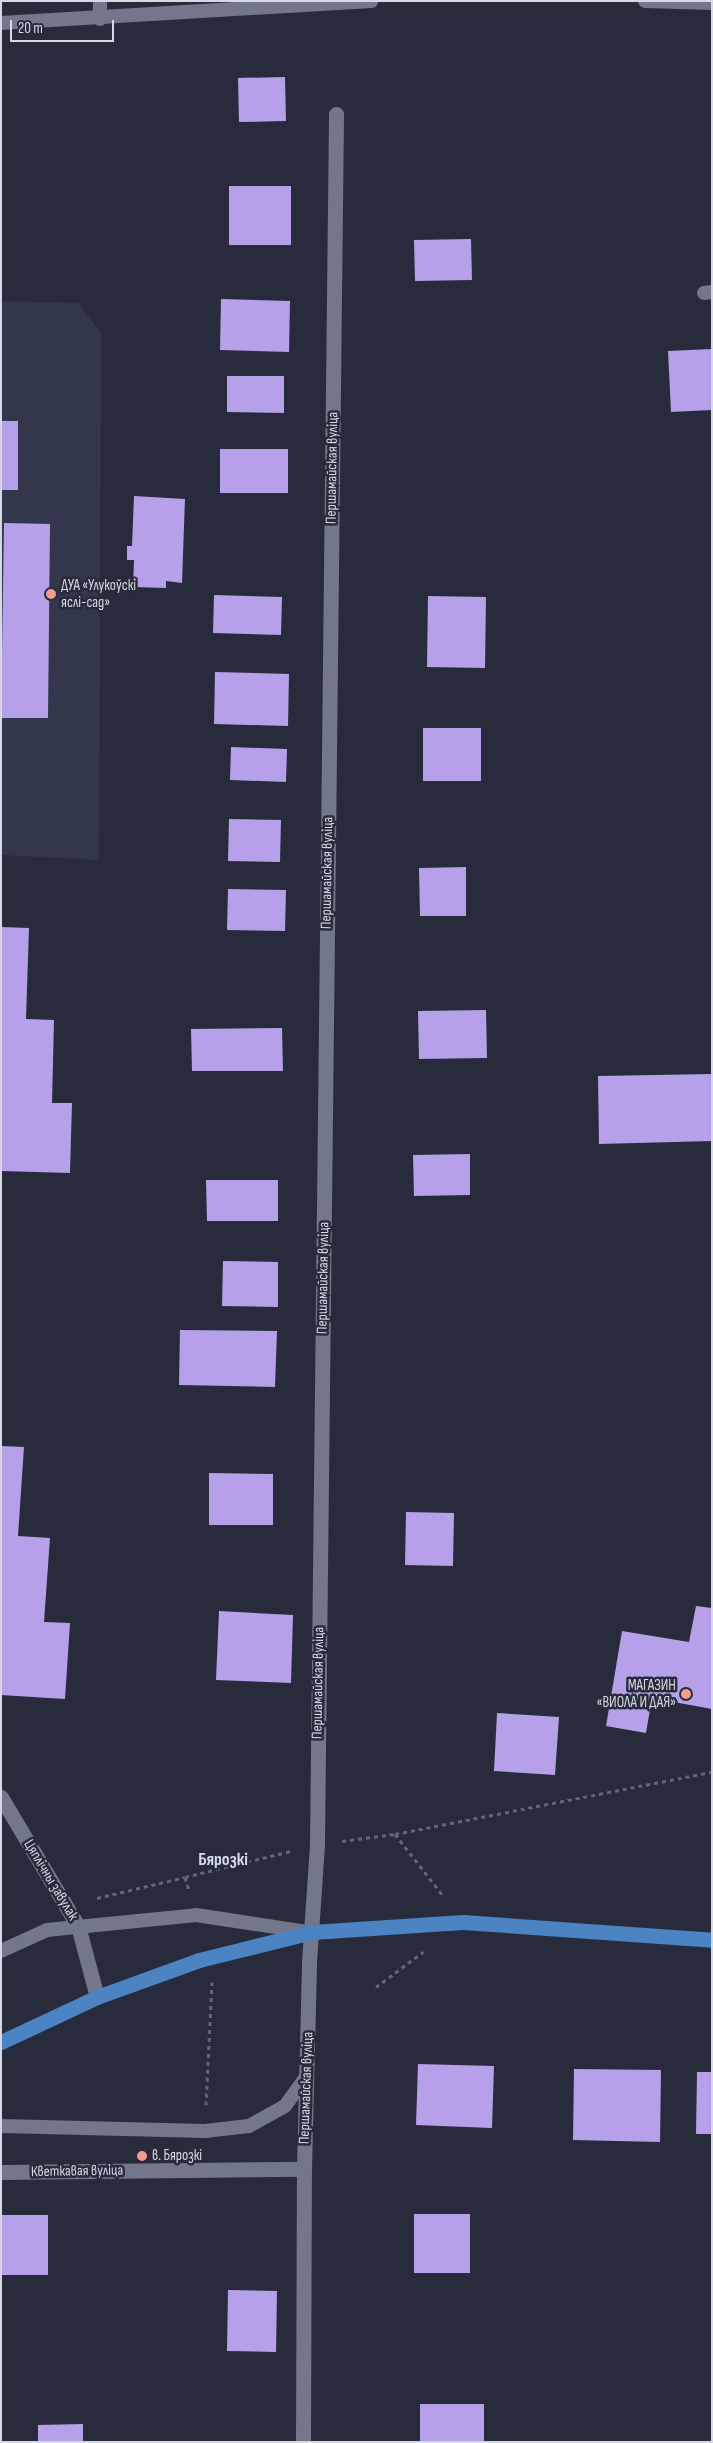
<!DOCTYPE html>
<html>
<head>
<meta charset="utf-8">
<style>
  body { margin:0 }
  #map { position:relative; width:713px; height:2443px; overflow:hidden; background:#282b3c; font-family:"Sofia Sans Condensed",sans-serif }
  div>[style] { position:absolute }
  .built>* { inset:0; background:#32374c }
  .building>* { inset:0; background:#b6a0e9 }
  .path>* { height:3px; margin-top:-1.5px; transform-origin:0; background:repeating-linear-gradient(90deg,#636675 0 4px,transparent 0 8px) }
  .service>* { height:14px; margin:-7px; padding:0 7px; transform-origin:7px; border-radius:7px; background:#72778b }
  .minor>* { height:15px; margin:-7.5px; padding:0 7.5px; transform-origin:7.5px; border-radius:7.5px; background:#72778b }
  .primary>* { height:15px; margin:-7.5px; padding:0 7.5px; transform-origin:7.5px; border-radius:7.5px; background:#4b83c3 }
  .dots>* { width:14px; height:14px; translate:-50% -50%; box-sizing:border-box; border:2px solid #282b3c; border-radius:50% }
  span { translate:-50% -50%; white-space:nowrap; text-align:center; line-height:1.15; -webkit-text-stroke:5px #282b3c; paint-order:stroke }
  .street-label { font-size:15px; color:#d6d9e4 }
  .poi-label { font-size:15px; color:#d6d9e4 }
  .left { translate:0 -50%; text-align:left }
  .right { translate:-100% -50%; text-align:right }
  .quarter-label { font-size:18px; color:#d5dbf1; font-weight:700 }
  .frame { position:absolute; inset:0; border:2px solid #d6d9e4; pointer-events:none }
  .scale { position:absolute; left:10px; top:20px; width:104px; height:22px; box-sizing:border-box; border:2px solid #d6d9e4; border-top:0; padding-left:6px; font-size:15px; line-height:18px; white-space:nowrap; color:#d6d9e4; -webkit-text-stroke:4px #282b3c; paint-order:stroke }
</style>
</head>
<body>
<div id="map">
  <div class="built">
    <i style="clip-path:polygon(1px 301px,78px 303px,101px 333px,99px 860px,1px 855px)"></i>
  </div>
  <div class="building">
    <i style="clip-path:polygon(285px 77px,286px 121px,239px 122px,238px 78px)"></i>
    <i style="clip-path:polygon(229px 186px,291px 186px,291px 245px,229px 245px)"></i>
    <i style="clip-path:polygon(471px 239px,472px 280px,415px 281px,414px 240px)"></i>
    <i style="clip-path:polygon(221px 299px,290px 301px,289px 352px,220px 350px)"></i>
    <i style="clip-path:polygon(712px 349px,712px 410px,671px 412px,668px 351px)"></i>
    <i style="clip-path:polygon(227px 376px,284px 376px,284px 413px,227px 412px)"></i>
    <i style="clip-path:polygon(1px 421px,18px 421px,18px 490px,1px 490px)"></i>
    <i style="clip-path:polygon(220px 449px,288px 449px,288px 493px,220px 493px)"></i>
    <i style="clip-path:polygon(134px 496px,185px 499px,182px 583px,166px 581px,166px 588px,133px 587px,134px 560px,127px 560px,127px 546px,132px 546px)"></i>
    <i style="clip-path:polygon(4px 523px,50px 524px,48px 718px,1px 718px)"></i>
    <i style="clip-path:polygon(214px 595px,282px 597px,281px 635px,213px 633px)"></i>
    <i style="clip-path:polygon(428px 596px,486px 597px,485px 668px,427px 667px)"></i>
    <i style="clip-path:polygon(215px 672px,289px 674px,288px 726px,214px 724px)"></i>
    <i style="clip-path:polygon(423px 728px,481px 728px,481px 781px,423px 781px)"></i>
    <i style="clip-path:polygon(231px 747px,287px 749px,286px 782px,230px 780px)"></i>
    <i style="clip-path:polygon(229px 819px,281px 820px,280px 862px,228px 861px)"></i>
    <i style="clip-path:polygon(466px 867px,466px 916px,420px 916px,419px 868px)"></i>
    <i style="clip-path:polygon(228px 889px,286px 890px,285px 931px,227px 930px)"></i>
    <i style="clip-path:polygon(1px 927px,29px 928px,26px 1019px,54px 1020px,52px 1103px,72px 1103px,70px 1173px,1px 1171px)"></i>
    <i style="clip-path:polygon(486px 1010px,487px 1058px,419px 1059px,418px 1011px)"></i>
    <i style="clip-path:polygon(282px 1028px,283px 1071px,192px 1071px,191px 1029px)"></i>
    <i style="clip-path:polygon(712px 1074px,712px 1141px,599px 1144px,598px 1076px)"></i>
    <i style="clip-path:polygon(470px 1154px,470px 1195px,414px 1196px,413px 1155px)"></i>
    <i style="clip-path:polygon(206px 1180px,278px 1180px,278px 1221px,207px 1221px)"></i>
    <i style="clip-path:polygon(223px 1261px,278px 1262px,278px 1307px,222px 1306px)"></i>
    <i style="clip-path:polygon(180px 1330px,277px 1331px,275px 1387px,179px 1385px)"></i>
    <i style="clip-path:polygon(1px 1446px,24px 1447px,18px 1536px,50px 1538px,44px 1622px,70px 1623px,65px 1699px,1px 1695px)"></i>
    <i style="clip-path:polygon(209px 1473px,273px 1474px,273px 1525px,209px 1525px)"></i>
    <i style="clip-path:polygon(406px 1512px,454px 1513px,453px 1566px,405px 1565px)"></i>
    <i style="clip-path:polygon(696px 1606px,712px 1608px,712px 1709px,652px 1698px,646px 1733px,606px 1726px,622px 1631px,689px 1642px)"></i>
    <i style="clip-path:polygon(219px 1611px,293px 1615px,291px 1683px,216px 1680px)"></i>
    <i style="clip-path:polygon(497px 1713px,559px 1717px,555px 1775px,494px 1771px)"></i>
    <i style="clip-path:polygon(418px 2064px,494px 2066px,492px 2128px,416px 2125px)"></i>
    <i style="clip-path:polygon(574px 2069px,661px 2070px,660px 2142px,573px 2140px)"></i>
    <i style="clip-path:polygon(697px 2072px,712px 2072px,712px 2134px,696px 2134px)"></i>
    <i style="clip-path:polygon(414px 2214px,470px 2214px,470px 2273px,414px 2273px)"></i>
    <i style="clip-path:polygon(1px 2215px,48px 2215px,48px 2275px,1px 2275px)"></i>
    <i style="clip-path:polygon(228px 2290px,277px 2291px,276px 2352px,227px 2351px)"></i>
    <i style="clip-path:polygon(420px 2404px,484px 2404px,484px 2442px,420px 2442px)"></i>
    <i style="clip-path:polygon(83px 2424px,83px 2442px,38px 2442px,38px 2425px)"></i>
  </div>
  <div class="path">
    <i style="left:395px;top:1834px;width:80px;rotate:52.1deg"></i>
    <i style="left:342px;top:1841px;width:53px;rotate:-7.5deg"></i>
    <i style="left:395px;top:1834px;width:323px;rotate:-11.1deg"></i>
    <i style="left:185px;top:1877px;width:109px;rotate:-13.8deg"></i>
    <i style="left:97px;top:1898px;width:90px;rotate:-13.4deg"></i>
    <i style="left:185px;top:1877px;width:14px;rotate:73deg"></i>
    <i style="left:376px;top:1987px;width:59px;rotate:-36.7deg"></i>
    <i style="left:206px;top:2105px;width:123px;rotate:-87.2deg"></i>
  </div>
  <div class="service">
    <i style="left:645px;top:1px;width:67px;rotate:1.7deg"></i>
    <i style="left:100px;top:19px;width:18px;rotate:-90deg"></i>
    <i style="left:1px;top:23px;width:371px;rotate:-3.4deg"></i>
    <i style="left:704px;top:293px;width:8px;rotate:-7deg"></i>
    <i style="left:1px;top:1951px;width:51px;rotate:-24.5deg"></i>
    <i style="left:47px;top:1930px;width:150px;rotate:-5.7deg"></i>
    <i style="left:196px;top:1915px;width:114px;rotate:8.6deg"></i>
    <i style="left:1px;top:2126px;width:204px;rotate:1.4deg"></i>
    <i style="left:205px;top:2131px;width:44px;rotate:-6.5deg"></i>
    <i style="left:249px;top:2126px;width:41px;rotate:-29.1deg"></i>
    <i style="left:285px;top:2106px;width:37px;rotate:-54deg"></i>
  </div>
  <div class="minor">
    <i style="left:1px;top:1797px;width:150px;rotate:59.2deg"></i>
    <i style="left:78px;top:1926px;width:73px;rotate:75deg"></i>
    <i style="left:1px;top:2172px;width:303px;rotate:-0.6deg"></i>
    <i style="left:303px;top:2442px;width:273px;rotate:-89.8deg"></i>
    <i style="left:304px;top:2169px;width:207px;rotate:-88.6deg"></i>
    <i style="left:309px;top:1962px;width:118px;rotate:-86.1deg"></i>
    <i style="left:317px;top:1844px;width:1730px;rotate:-89.37deg"></i>
  </div>
  <div class="primary">
    <i style="left:1px;top:2042px;width:106px;rotate:-25.1deg"></i>
    <i style="left:97px;top:1997px;width:109px;rotate:-19.9deg"></i>
    <i style="left:199px;top:1960px;width:116px;rotate:-13.9deg"></i>
    <i style="left:312px;top:1932px;width:151px;rotate:-3.8deg"></i>
    <i style="left:463px;top:1922px;width:250px;rotate:4.1deg"></i>
  </div>
  <div class="dots">
    <i style="left:51px;top:594px;background:#f59c90"></i>
    <i style="left:686px;top:1694px;background:#f59c90"></i>
    <i style="left:142px;top:2156px;background:#f59c90"></i>
  </div>
  <div class="street-label">
    <span style="left:332px;top:468px;rotate:-89deg">Першамайская вуліца</span>
    <span style="left:327px;top:873px;rotate:-89deg">Першамайская вуліца</span>
    <span style="left:323px;top:1278px;rotate:-89deg">Першамайская вуліца</span>
    <span style="left:318px;top:1683px;rotate:-89deg">Першамайская вуліца</span>
    <span style="left:51px;top:1880px;rotate:59deg">Цяплічны завулак</span>
    <span style="left:306px;top:2088px;rotate:-88deg">Першамайская вуліца</span>
    <span style="left:77px;top:2171px;rotate:-1deg">Кветкавая вуліца</span>
  </div>
  <div class="poi-label">
    <span class="left" style="left:61px;top:594px">ДУА «Улукоўскі<br>яслі-сад»</span>
    <span class="right" style="left:676px;top:1694px">МАГАЗИН<br>«ВИОЛА И ДАЯ»</span>
    <span class="left" style="left:152px;top:2156px">в. Бярозкі</span>
  </div>
  <div class="quarter-label">
    <span style="left:223px;top:1860px">Бярозкі</span>
  </div>
  <div class="frame"></div>
  <div class="scale">20 m</div>
</div>
</body>
</html>
